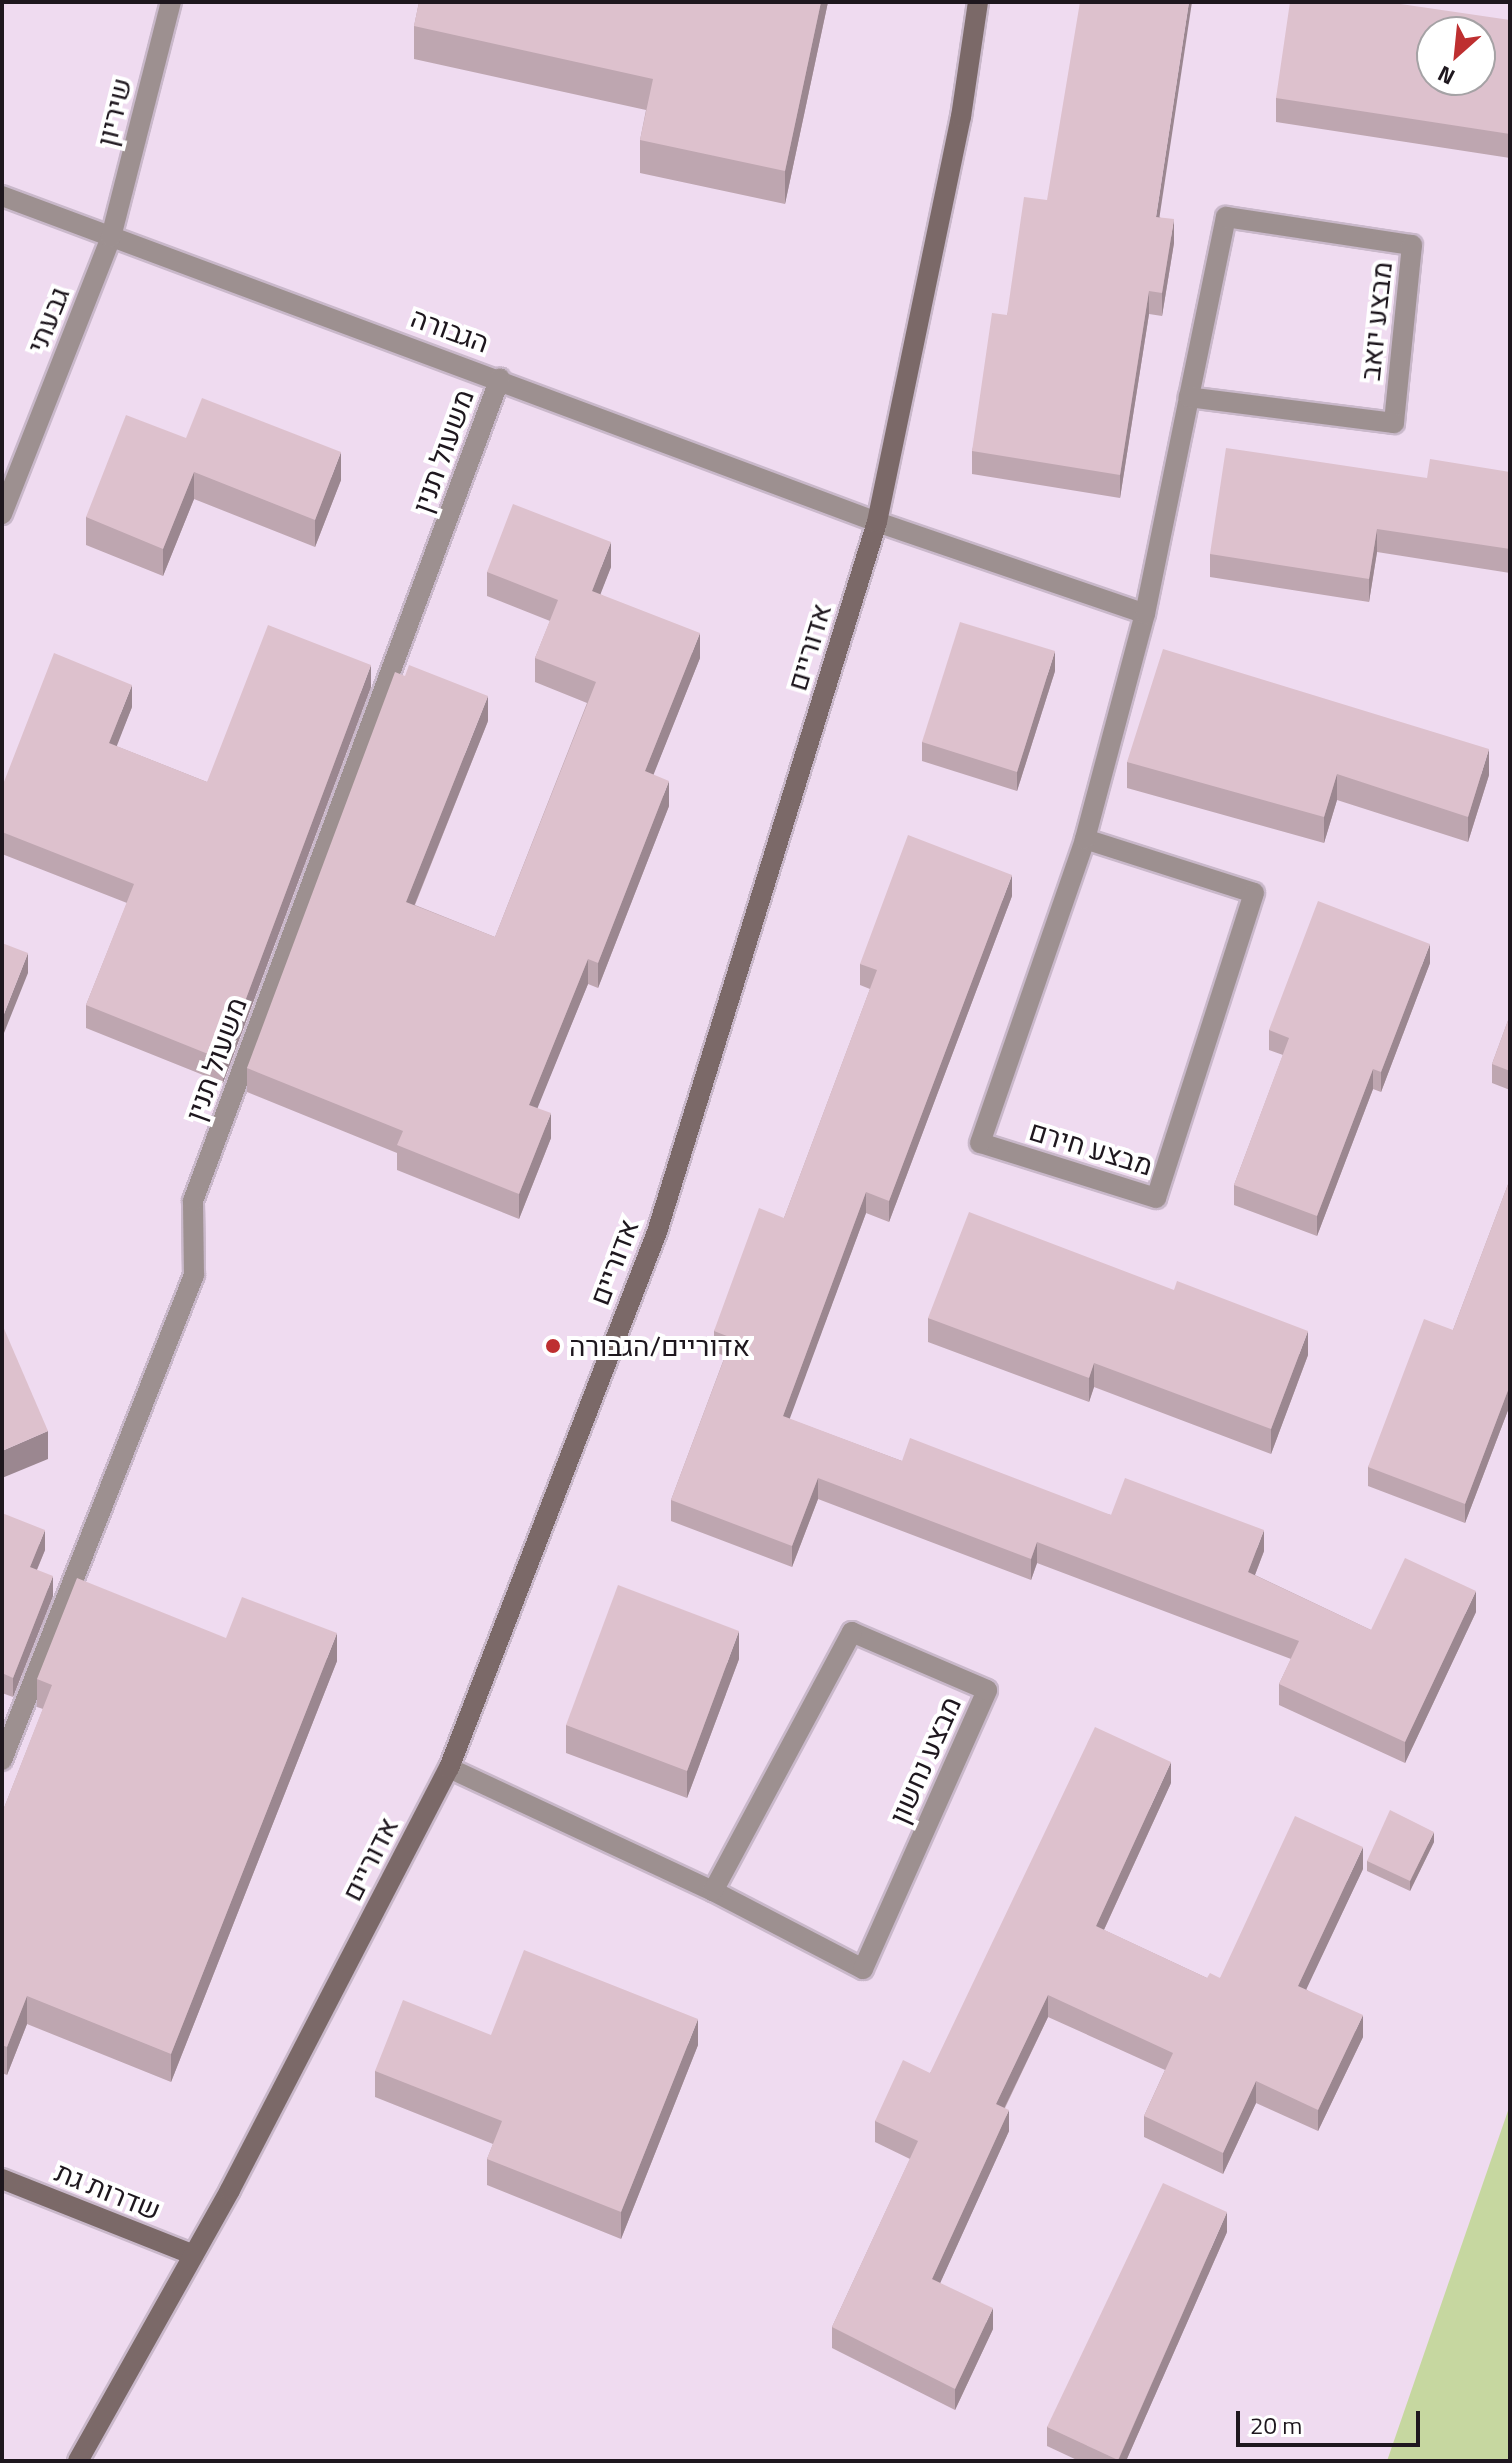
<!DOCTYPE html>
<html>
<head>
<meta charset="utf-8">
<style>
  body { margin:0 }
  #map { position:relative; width:1512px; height:2463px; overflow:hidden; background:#efdbf0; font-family:"Titillium Web",Heebo,sans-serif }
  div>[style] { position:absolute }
  .green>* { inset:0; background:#c6d7a0 }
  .roads { filter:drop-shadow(2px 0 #c9b8ca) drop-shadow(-2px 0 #c9b8ca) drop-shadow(0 2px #c9b8ca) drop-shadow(0 -2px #c9b8ca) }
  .street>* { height:20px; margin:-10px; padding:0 10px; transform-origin:10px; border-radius:10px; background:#9d9090 }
  .secondary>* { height:20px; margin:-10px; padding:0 10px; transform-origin:10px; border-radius:10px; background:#7b6968 }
  .wall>* { inset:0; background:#bea6b0 }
  .shaded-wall>* { inset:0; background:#9b8790 }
  .building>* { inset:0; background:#ddc1cd }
  .dots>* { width:22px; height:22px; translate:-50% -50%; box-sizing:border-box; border:4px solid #fff; border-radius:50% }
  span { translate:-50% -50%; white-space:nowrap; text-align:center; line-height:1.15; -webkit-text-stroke:8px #fff; paint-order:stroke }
  .street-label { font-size:28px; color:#1e171e }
  .poi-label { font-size:28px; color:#1e171e }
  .left { translate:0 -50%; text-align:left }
  .frame { position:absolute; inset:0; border:4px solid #1e171e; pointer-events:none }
  .north { position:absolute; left:1416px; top:16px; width:80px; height:80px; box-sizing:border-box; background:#fff; border:2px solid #a5a2a5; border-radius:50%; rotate:207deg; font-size:22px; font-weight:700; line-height:32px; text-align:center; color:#1e171e }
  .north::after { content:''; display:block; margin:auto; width:28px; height:36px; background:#be2f30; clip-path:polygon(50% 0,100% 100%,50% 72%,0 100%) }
  .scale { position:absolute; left:1236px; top:2411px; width:184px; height:36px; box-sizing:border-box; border:4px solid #1e171e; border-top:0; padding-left:10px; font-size:24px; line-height:28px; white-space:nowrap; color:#1e171e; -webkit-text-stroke:6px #fff; paint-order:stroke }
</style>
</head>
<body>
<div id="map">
  <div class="green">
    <i style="clip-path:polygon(1510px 2105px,1510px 2461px,1387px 2461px)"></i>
  </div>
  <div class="roads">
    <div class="street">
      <i style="left:2px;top:196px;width:934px;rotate:20.43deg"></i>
      <i style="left:877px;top:522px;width:283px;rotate:18.9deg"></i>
      <i style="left:2px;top:514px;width:298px;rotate:-68.5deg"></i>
      <i style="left:111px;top:237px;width:243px;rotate:-75.7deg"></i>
      <i style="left:1085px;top:839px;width:177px;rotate:17.7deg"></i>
      <i style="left:1254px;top:893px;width:320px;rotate:107.8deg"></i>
      <i style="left:1156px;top:1198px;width:184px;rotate:-162.6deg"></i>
      <i style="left:980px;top:1143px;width:322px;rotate:-70.9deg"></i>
      <i style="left:1085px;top:839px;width:233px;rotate:-75.1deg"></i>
      <i style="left:1145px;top:614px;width:221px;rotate:-78.5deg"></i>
      <i style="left:1189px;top:397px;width:184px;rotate:-78.4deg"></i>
      <i style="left:1226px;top:217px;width:188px;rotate:8.6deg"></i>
      <i style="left:1412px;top:245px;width:179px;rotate:95.8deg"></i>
      <i style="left:1394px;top:423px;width:207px;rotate:-172.8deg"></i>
      <i style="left:2px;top:1760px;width:522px;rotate:-68.4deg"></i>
      <i style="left:194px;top:1275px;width:74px;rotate:-90.8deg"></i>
      <i style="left:193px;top:1201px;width:878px;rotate:-69.54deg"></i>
      <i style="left:449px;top:1768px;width:291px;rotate:25deg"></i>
      <i style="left:713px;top:1891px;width:169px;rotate:27.5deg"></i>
      <i style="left:863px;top:1969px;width:305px;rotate:-66deg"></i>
      <i style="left:987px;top:1690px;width:147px;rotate:-156.8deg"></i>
      <i style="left:852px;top:1632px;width:294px;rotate:118.2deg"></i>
    </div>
    <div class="secondary">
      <i style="left:2px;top:2179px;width:206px;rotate:21.6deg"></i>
      <i style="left:78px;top:2461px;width:311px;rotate:-60.7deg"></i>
      <i style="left:230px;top:2190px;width:475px;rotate:-62.6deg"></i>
      <i style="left:449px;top:1768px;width:575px;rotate:-68.79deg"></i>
      <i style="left:657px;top:1232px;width:743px;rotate:-72.78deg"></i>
      <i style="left:877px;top:522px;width:414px;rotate:-78.3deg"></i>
      <i style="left:961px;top:117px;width:116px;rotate:-81.6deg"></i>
    </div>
  </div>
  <div class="wall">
    <i style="clip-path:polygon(419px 2px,828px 2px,785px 204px,640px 173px,640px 140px,646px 110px,414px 59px,414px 26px)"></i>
    <i style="clip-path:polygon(1510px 20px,1510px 158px,1276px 122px,1276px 98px)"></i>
    <i style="clip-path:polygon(1047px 200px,1160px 217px,1174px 243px,1162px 316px,1149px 314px,1120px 498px,972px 474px,972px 451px,1007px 315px)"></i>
    <i style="clip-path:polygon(186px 438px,341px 480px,315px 547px,194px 499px,163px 576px,86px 545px,86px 517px)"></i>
    <i style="clip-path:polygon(1510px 472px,1510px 573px,1377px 552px,1369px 602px,1210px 577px,1210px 554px,1427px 478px)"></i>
    <i style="clip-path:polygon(611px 567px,600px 594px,700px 658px,653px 775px,669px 806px,598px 988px,588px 984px,537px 1108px,551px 1138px,519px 1219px,397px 1170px,397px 1153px,247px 1092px,247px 1068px,488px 721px,415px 905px,495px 937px,587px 703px,535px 682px,535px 658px,550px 621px,487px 596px,487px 572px)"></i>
    <i style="clip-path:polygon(1055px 671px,1017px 791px,922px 761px,922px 742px)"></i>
    <i style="clip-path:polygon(371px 687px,223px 1083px,86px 1028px,86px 1005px,127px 903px,2px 854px,2px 787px,132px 707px,116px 746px,207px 782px)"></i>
    <i style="clip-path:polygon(1127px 762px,1489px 775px,1468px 842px,1337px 800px,1324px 843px,1127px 788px)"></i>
    <i style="clip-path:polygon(1012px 896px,889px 1222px,866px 1213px,789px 1419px,902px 1461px,1111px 1515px,1264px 1551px,1255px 1575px,1371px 1630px,1476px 1612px,1405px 1763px,1279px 1705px,1279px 1684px,1291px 1659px,1037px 1563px,1031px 1580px,818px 1499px,792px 1567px,671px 1521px,671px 1500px,725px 1356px,714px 1352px,714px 1331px,784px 1218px,870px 989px,860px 985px,860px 964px)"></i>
    <i style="clip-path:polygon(1430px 963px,1381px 1092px,1373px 1089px,1317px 1236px,1234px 1205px,1234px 1185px,1283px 1055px,1269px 1050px,1269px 1030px)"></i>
    <i style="clip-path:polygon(1510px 1015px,1510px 1090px,1492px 1083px,1492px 1064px)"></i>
    <i style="clip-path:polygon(1510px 1179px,1510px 1405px,1465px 1523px,1368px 1486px,1368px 1467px,1453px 1330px)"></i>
    <i style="clip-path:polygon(928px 1318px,1308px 1355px,1271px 1454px,1094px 1387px,1089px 1402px,928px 1342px)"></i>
    <i style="clip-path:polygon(2px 1513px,45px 1550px,37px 1570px,53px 1596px,13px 1697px,2px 1693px)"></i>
    <i style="clip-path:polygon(226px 1638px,337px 1661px,171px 2082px,27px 2024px,7px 2075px,2px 2073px,2px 1813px,43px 1709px,37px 1707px,37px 1679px)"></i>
    <i style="clip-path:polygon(739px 1659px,687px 1798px,566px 1753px,566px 1725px)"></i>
    <i style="clip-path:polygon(1171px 1783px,1104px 1930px,1207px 1978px,1220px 1978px,1363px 1869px,1306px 1989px,1363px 2037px,1318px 2131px,1256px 2103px,1223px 2174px,1144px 2137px,1144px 2116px,1165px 2070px,1048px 2017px,1005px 2108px,1009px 2131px,940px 2283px,993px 2329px,955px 2410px,832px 2348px,832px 2327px,910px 2159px,875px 2142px,875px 2121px,930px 2073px)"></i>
    <i style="clip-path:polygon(1434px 1842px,1410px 1891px,1367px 1871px,1367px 1861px)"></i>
    <i style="clip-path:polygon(491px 2035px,698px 2045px,621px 2239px,487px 2185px,487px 2159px,493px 2144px,375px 2097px,375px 2071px)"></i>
    <i style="clip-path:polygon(1227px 2232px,1126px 2461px,1079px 2461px,1047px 2446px,1047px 2427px)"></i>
  </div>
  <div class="shaded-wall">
    <i style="clip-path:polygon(821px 2px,828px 2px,785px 204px,785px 171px)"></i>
    <i style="clip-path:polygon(1189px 2px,1192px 2px,1156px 240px,1156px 217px)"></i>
    <i style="clip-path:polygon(1174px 219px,1174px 243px,1162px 316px,1162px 293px)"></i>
    <i style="clip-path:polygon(1149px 291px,1149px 314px,1120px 498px,1120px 475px)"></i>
    <i style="clip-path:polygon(341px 452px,341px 480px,315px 547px,315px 520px)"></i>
    <i style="clip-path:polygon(194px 472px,194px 499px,163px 576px,163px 549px)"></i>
    <i style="clip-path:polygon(1377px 529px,1377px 552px,1369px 602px,1369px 579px)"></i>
    <i style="clip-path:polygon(611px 542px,611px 567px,592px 616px,592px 591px)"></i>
    <i style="clip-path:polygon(700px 633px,700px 658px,645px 796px,645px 771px)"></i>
    <i style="clip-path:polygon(1055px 651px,1055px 671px,1017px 791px,1017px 772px)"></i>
    <i style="clip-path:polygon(371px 665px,371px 687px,223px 1083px,223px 1060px)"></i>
    <i style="clip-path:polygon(132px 685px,132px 707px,109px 766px,109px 743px)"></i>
    <i style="clip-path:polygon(488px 696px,488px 721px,406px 926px,406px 902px)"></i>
    <i style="clip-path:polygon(1489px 749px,1489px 775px,1468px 842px,1468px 817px)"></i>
    <i style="clip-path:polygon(1337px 774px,1337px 800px,1324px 843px,1324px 817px)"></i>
    <i style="clip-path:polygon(669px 781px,669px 806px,598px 988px,598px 963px)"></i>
    <i style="clip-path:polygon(1012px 875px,1012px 896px,889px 1222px,889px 1201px)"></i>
    <i style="clip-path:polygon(1430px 944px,1430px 963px,1381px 1092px,1381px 1072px)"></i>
    <i style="clip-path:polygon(28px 953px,28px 973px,2px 1038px,2px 1019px)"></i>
    <i style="clip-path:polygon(588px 959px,588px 984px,529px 1129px,529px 1105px)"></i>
    <i style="clip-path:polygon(1373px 1069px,1373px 1089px,1317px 1236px,1317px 1216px)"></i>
    <i style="clip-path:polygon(551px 1113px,551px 1138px,519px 1219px,519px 1194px)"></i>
    <i style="clip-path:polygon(866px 1192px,866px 1213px,783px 1437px,783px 1416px)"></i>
    <i style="clip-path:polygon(1308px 1331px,1308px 1355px,1271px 1454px,1271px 1429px)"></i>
    <i style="clip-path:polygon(1094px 1363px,1094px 1387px,1089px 1402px,1089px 1378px)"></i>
    <i style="clip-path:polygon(1510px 1385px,1510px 1405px,1465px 1523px,1465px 1504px)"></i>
    <i style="clip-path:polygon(48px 1431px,48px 1459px,2px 1478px,2px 1451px)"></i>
    <i style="clip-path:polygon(818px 1478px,818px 1499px,792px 1567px,792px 1546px)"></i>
    <i style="clip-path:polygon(45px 1530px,45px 1550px,30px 1586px,30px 1567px)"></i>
    <i style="clip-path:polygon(1264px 1530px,1264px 1551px,1248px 1593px,1248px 1572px)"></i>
    <i style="clip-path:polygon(1037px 1542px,1037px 1563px,1031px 1580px,1031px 1559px)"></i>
    <i style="clip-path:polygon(53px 1576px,53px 1596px,13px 1697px,13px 1678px)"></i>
    <i style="clip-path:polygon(1476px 1591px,1476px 1612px,1405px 1763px,1405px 1742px)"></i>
    <i style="clip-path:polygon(739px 1631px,739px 1659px,687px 1798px,687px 1771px)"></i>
    <i style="clip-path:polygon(337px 1633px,337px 1661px,171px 2082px,171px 2054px)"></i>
    <i style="clip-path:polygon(1171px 1762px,1171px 1783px,1096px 1947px,1096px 1926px)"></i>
    <i style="clip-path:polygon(1434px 1832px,1434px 1842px,1410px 1891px,1410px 1881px)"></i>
    <i style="clip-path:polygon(1363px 1847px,1363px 1869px,1298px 2007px,1298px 1986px)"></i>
    <i style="clip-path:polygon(1048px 1995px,1048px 2017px,996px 2125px,996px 2104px)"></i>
    <i style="clip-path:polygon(27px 1996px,27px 2024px,7px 2075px,7px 2047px)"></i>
    <i style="clip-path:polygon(1363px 2015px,1363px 2037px,1318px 2131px,1318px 2110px)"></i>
    <i style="clip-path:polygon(698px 2019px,698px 2045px,621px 2239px,621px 2212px)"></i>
    <i style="clip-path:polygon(1256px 2081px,1256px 2103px,1223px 2174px,1223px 2153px)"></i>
    <i style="clip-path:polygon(1009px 2110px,1009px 2131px,932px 2301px,932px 2279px)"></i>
    <i style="clip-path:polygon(1227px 2212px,1227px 2232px,1126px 2461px,1118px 2461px)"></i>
    <i style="clip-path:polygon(993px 2308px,993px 2329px,955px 2410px,955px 2389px)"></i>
  </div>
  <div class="building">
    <i style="clip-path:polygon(419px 2px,821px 2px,785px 171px,640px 140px,653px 79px,414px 26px)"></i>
    <i style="clip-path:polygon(1080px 2px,1189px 2px,1156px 217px,1174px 219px,1162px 293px,1149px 291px,1120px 475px,972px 451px,992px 313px,1007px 315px,1024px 197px,1047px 200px)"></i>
    <i style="clip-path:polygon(evenodd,1290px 2px,1387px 2px,1510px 20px,1510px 134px,1276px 98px,1290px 2px,1432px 32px,1480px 32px,1480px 80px,1432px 80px,1432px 32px)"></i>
    <i style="clip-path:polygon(202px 398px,341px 452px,315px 520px,194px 472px,163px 549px,86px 517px,126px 415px,186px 438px)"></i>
    <i style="clip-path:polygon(1226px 448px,1427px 478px,1430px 459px,1510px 472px,1510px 549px,1377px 529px,1369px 579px,1210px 554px)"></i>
    <i style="clip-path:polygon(513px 504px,611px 542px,592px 591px,700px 633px,645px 771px,669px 781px,598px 963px,588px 959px,529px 1105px,551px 1113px,519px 1194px,397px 1145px,403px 1131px,247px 1068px,395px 672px,405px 676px,409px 665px,488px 696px,406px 902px,495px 937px,596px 682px,535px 658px,558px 600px,487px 572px)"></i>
    <i style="clip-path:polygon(960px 622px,1055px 651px,1017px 772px,922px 742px)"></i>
    <i style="clip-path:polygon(268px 625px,371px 665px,223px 1060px,86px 1005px,134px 884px,2px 832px,2px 787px,54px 653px,132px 685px,109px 743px,207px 782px)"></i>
    <i style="clip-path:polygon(1163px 649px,1489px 749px,1468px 817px,1337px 774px,1324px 817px,1127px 762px)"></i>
    <i style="clip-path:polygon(908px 835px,1012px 875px,889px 1201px,866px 1192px,783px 1416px,902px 1461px,910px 1438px,1111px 1515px,1125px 1478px,1264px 1530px,1248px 1572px,1371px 1630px,1405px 1558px,1476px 1591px,1405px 1742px,1279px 1684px,1299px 1641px,1037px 1542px,1031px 1559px,818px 1478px,792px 1546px,671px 1500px,732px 1338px,714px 1331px,759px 1208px,784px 1218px,877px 970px,860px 964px)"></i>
    <i style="clip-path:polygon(1318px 901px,1430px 944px,1381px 1072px,1373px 1069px,1317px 1216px,1234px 1185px,1289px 1038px,1269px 1030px)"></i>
    <i style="clip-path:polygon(2px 943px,28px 953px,2px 1019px)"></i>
    <i style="clip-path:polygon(1510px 1015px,1510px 1071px,1492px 1064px)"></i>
    <i style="clip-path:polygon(1510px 1179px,1510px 1385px,1465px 1504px,1368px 1467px,1424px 1319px,1453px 1330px)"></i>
    <i style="clip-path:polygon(969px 1212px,1174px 1290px,1177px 1281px,1308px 1331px,1271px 1429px,1094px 1363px,1089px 1378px,928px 1318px)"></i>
    <i style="clip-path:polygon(2px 1324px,48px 1431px,2px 1451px)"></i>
    <i style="clip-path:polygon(2px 1513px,45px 1530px,30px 1567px,53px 1576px,13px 1678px,2px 1673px)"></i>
    <i style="clip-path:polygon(77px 1578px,226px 1638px,242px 1597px,337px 1633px,171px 2054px,27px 1996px,7px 2047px,2px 2045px,2px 1813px,52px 1685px,37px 1679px)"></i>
    <i style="clip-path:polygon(618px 1585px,739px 1631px,687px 1771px,566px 1725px)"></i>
    <i style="clip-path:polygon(1095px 1727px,1171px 1762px,1096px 1926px,1207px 1978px,1210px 1973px,1220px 1978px,1295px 1816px,1363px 1847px,1298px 1986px,1363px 2015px,1318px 2110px,1256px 2081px,1223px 2153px,1144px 2116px,1173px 2053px,1048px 1995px,996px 2104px,1009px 2110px,932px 2279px,993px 2308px,955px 2389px,832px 2327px,918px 2141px,875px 2121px,903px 2060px,930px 2073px)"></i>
    <i style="clip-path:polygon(1390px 1810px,1434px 1832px,1410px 1881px,1367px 1861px)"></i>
    <i style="clip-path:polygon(524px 1950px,698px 2019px,621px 2212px,487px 2159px,502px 2121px,375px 2071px,403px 2000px,491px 2035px)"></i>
    <i style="clip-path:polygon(1163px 2183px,1227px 2212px,1118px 2460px,1047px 2427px)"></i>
  </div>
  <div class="dots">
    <i style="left:553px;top:1346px;background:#be2f30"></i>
  </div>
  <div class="street-label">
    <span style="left:114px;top:112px;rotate:-76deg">שיריון</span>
    <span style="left:48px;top:320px;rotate:-68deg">גבעתי</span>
    <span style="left:1376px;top:321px;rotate:-84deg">מבצע יואב</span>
    <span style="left:450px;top:330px;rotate:20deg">הגבורה</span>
    <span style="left:443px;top:451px;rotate:-70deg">משעול תנין</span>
    <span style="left:809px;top:647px;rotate:-73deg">אדוריים</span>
    <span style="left:216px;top:1059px;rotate:-70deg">משעול תנין</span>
    <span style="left:1091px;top:1148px;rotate:17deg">מבצע חירם</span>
    <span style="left:614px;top:1262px;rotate:-69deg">אדוריים</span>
    <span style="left:925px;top:1760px;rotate:-66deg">מבצע נחשון</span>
    <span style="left:370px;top:1859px;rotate:-63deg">אדוריים</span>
    <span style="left:108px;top:2191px;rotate:22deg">שדרות גת</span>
  </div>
  <div class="poi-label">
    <span class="left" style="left:569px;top:1346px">אדוריים/הגבורה</span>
  </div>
  <div class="frame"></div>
  <div class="north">N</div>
  <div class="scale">20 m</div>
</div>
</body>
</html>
